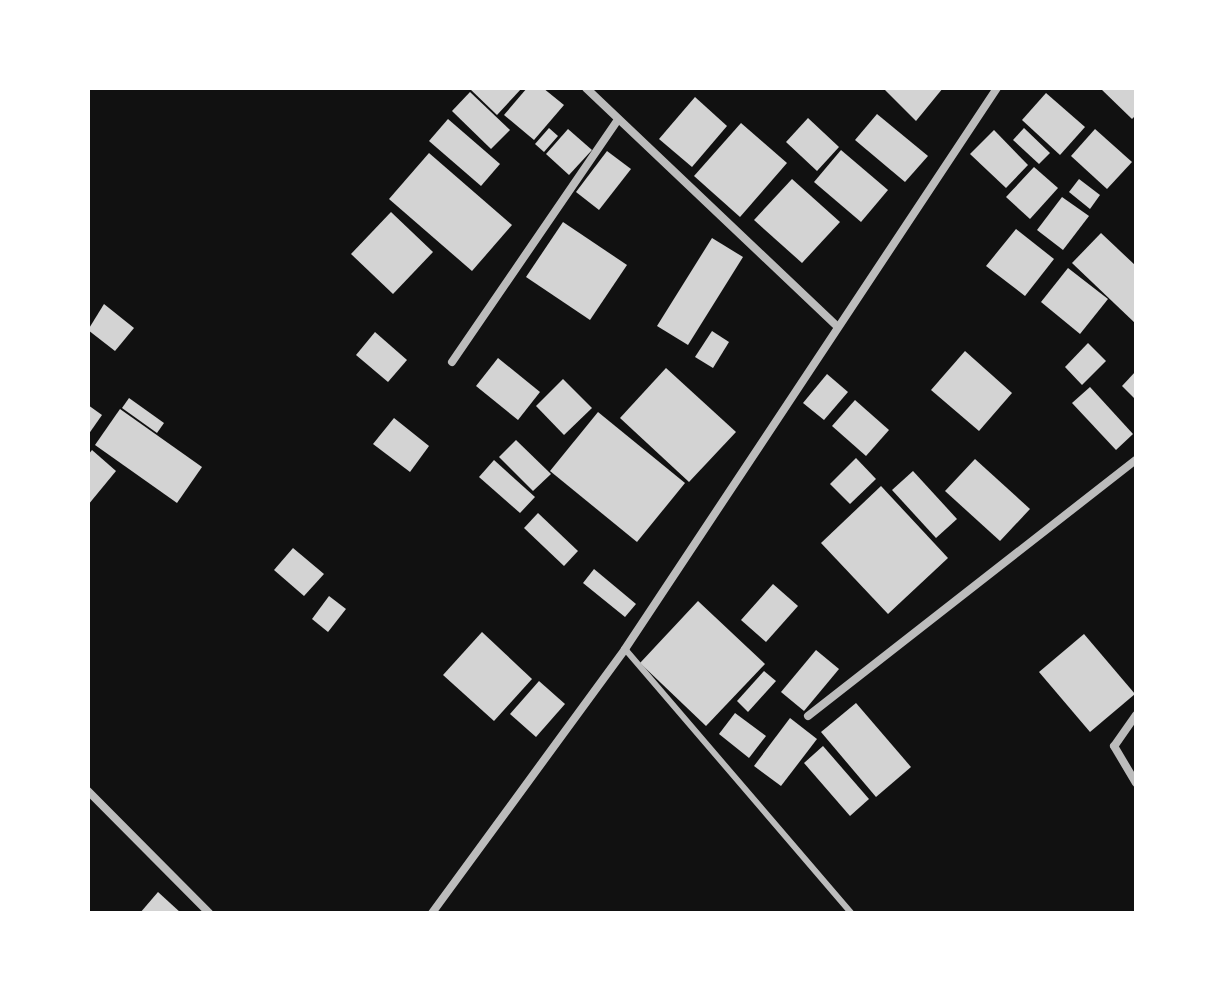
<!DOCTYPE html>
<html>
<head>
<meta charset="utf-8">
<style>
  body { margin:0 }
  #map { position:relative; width:1224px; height:1001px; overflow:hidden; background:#111; font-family:Mulish,sans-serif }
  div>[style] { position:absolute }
  .building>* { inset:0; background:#d3d3d3 }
  .service>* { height:6px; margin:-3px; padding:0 3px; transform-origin:3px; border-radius:3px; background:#bcbcbc }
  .minor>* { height:8px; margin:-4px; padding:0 4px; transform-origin:4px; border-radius:4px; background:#bcbcbc }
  span { translate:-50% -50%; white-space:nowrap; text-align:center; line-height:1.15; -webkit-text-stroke:8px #fff; paint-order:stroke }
  .frame { position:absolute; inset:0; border:90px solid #fff; pointer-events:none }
</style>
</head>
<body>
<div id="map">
  <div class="building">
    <i style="clip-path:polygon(469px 88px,522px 88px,497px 115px)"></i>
    <i style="clip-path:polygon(527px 88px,543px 88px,564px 105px,534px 140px,504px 115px)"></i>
    <i style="clip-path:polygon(883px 88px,943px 88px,916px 121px)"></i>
    <i style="clip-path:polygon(1100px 88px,1136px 88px,1136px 115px,1132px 119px)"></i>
    <i style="clip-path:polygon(470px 92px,510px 130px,491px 149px,452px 111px)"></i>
    <i style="clip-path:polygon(1046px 93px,1085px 127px,1060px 155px,1022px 120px)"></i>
    <i style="clip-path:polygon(695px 97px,727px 126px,692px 167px,659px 139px)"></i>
    <i style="clip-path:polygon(877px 114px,928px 156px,905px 182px,855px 140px)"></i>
    <i style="clip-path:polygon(808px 118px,839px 147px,817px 171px,786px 142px)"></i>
    <i style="clip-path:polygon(448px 119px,500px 164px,481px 186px,429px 141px)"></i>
    <i style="clip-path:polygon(741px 123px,787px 163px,740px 217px,694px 176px)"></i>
    <i style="clip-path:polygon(549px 128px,558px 136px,544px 152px,535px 144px)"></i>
    <i style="clip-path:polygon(1024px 128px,1050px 153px,1039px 164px,1013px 140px)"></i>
    <i style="clip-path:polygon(568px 129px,592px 150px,569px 175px,546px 154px)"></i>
    <i style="clip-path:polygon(1095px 129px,1132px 162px,1107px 189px,1071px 156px)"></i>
    <i style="clip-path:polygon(994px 130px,1028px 165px,1006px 188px,970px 154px)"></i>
    <i style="clip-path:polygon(841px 150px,888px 190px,861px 222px,814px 182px)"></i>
    <i style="clip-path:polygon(607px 151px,631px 169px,599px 210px,576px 192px)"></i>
    <i style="clip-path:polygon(429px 153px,512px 225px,472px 271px,389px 199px)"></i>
    <i style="clip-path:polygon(1034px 167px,1058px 188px,1030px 219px,1006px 197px)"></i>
    <i style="clip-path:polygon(792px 179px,840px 222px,802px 263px,754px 220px)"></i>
    <i style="clip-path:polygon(1079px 179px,1100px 195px,1090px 209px,1069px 192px)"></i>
    <i style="clip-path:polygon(1062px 197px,1089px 216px,1063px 250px,1037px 230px)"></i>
    <i style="clip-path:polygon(391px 212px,433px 252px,393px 294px,351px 254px)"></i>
    <i style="clip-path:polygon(563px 222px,627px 265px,590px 320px,526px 277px)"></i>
    <i style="clip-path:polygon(1016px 229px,1054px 259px,1025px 296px,986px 266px)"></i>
    <i style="clip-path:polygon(1101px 233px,1136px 266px,1136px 324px,1072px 263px)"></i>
    <i style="clip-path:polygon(712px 238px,743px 257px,688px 345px,657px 326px)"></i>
    <i style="clip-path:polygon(1068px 268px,1108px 299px,1080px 334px,1041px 302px)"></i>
    <i style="clip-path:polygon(104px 304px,134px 328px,115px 351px,88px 330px)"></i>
    <i style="clip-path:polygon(712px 331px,729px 342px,713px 368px,695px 357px)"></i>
    <i style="clip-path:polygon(375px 332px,407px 360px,388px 382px,356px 355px)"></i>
    <i style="clip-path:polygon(1088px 343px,1106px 361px,1082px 385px,1065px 367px)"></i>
    <i style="clip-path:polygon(965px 351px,1012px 393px,979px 431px,931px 390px)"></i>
    <i style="clip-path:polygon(498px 358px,540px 392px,518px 420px,476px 386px)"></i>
    <i style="clip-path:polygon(666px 368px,736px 432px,689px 482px,620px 418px)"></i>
    <i style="clip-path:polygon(1136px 371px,1136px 400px,1122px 386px)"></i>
    <i style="clip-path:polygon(827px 374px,848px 392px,824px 420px,803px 403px)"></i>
    <i style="clip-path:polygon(563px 379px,592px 408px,564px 435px,536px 406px)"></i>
    <i style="clip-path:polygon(1090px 387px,1133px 434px,1116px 450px,1072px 403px)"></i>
    <i style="clip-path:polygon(129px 398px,164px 423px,157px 433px,122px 408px)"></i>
    <i style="clip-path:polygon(855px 400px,889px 430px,866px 456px,832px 426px)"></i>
    <i style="clip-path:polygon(88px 405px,102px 415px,88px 435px)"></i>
    <i style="clip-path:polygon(120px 409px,202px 467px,177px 503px,95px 445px)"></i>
    <i style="clip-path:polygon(598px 412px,685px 483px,637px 542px,550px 471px)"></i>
    <i style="clip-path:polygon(394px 418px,429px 446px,410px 472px,373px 444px)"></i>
    <i style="clip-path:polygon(516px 440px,551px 474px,533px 491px,499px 457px)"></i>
    <i style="clip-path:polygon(92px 450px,116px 471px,88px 505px,88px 455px)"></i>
    <i style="clip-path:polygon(856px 458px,876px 479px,850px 504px,830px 484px)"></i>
    <i style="clip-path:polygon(975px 459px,1030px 509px,1000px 541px,945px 491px)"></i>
    <i style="clip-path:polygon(494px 460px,535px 497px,520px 513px,479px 477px)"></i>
    <i style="clip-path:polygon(913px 471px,957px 519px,936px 538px,892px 490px)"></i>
    <i style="clip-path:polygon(881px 486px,948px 558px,888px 614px,821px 543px)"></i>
    <i style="clip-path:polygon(538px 513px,578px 551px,564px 566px,524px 528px)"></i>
    <i style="clip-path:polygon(293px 548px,324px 574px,304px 596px,274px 570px)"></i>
    <i style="clip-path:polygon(594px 569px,636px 604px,625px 617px,583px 583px)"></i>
    <i style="clip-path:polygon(773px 584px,798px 606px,766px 642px,741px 620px)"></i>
    <i style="clip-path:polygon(329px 596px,346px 609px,328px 632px,312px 619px)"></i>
    <i style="clip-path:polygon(698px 601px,765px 664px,706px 726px,640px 663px)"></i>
    <i style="clip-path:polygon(482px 632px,532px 679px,494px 721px,443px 675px)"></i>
    <i style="clip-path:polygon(1084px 634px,1135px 694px,1090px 732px,1039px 672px)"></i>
    <i style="clip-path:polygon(816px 650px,839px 669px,804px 711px,781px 692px)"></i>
    <i style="clip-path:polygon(764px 671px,776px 681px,748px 712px,737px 701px)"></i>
    <i style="clip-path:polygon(539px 681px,565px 704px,536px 737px,510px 714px)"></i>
    <i style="clip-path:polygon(856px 703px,911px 767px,876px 797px,821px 732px)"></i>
    <i style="clip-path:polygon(735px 713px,766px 736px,749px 758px,719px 734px)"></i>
    <i style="clip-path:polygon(790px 718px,817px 739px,781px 786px,754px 766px)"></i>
    <i style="clip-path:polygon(823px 746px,869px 799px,850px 816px,804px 763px)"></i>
    <i style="clip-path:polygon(158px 892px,181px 913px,140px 913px)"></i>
  </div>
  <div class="service">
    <i style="left:625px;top:649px;width:348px;rotate:49.4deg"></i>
  </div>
  <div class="minor">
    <i style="left:586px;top:88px;width:347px;rotate:43.5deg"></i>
    <i style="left:452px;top:362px;width:293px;rotate:-55.6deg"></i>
    <i style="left:1136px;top:715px;width:38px;rotate:125deg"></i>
    <i style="left:1114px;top:746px;width:43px;rotate:59.3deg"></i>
    <i style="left:808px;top:716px;width:416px;rotate:-38deg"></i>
    <i style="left:88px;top:791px;width:172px;rotate:45.2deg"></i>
    <i style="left:432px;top:913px;width:327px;rotate:-53.8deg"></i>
    <i style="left:625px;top:649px;width:673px;rotate:-56.45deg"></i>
  </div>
  <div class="frame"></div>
</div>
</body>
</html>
